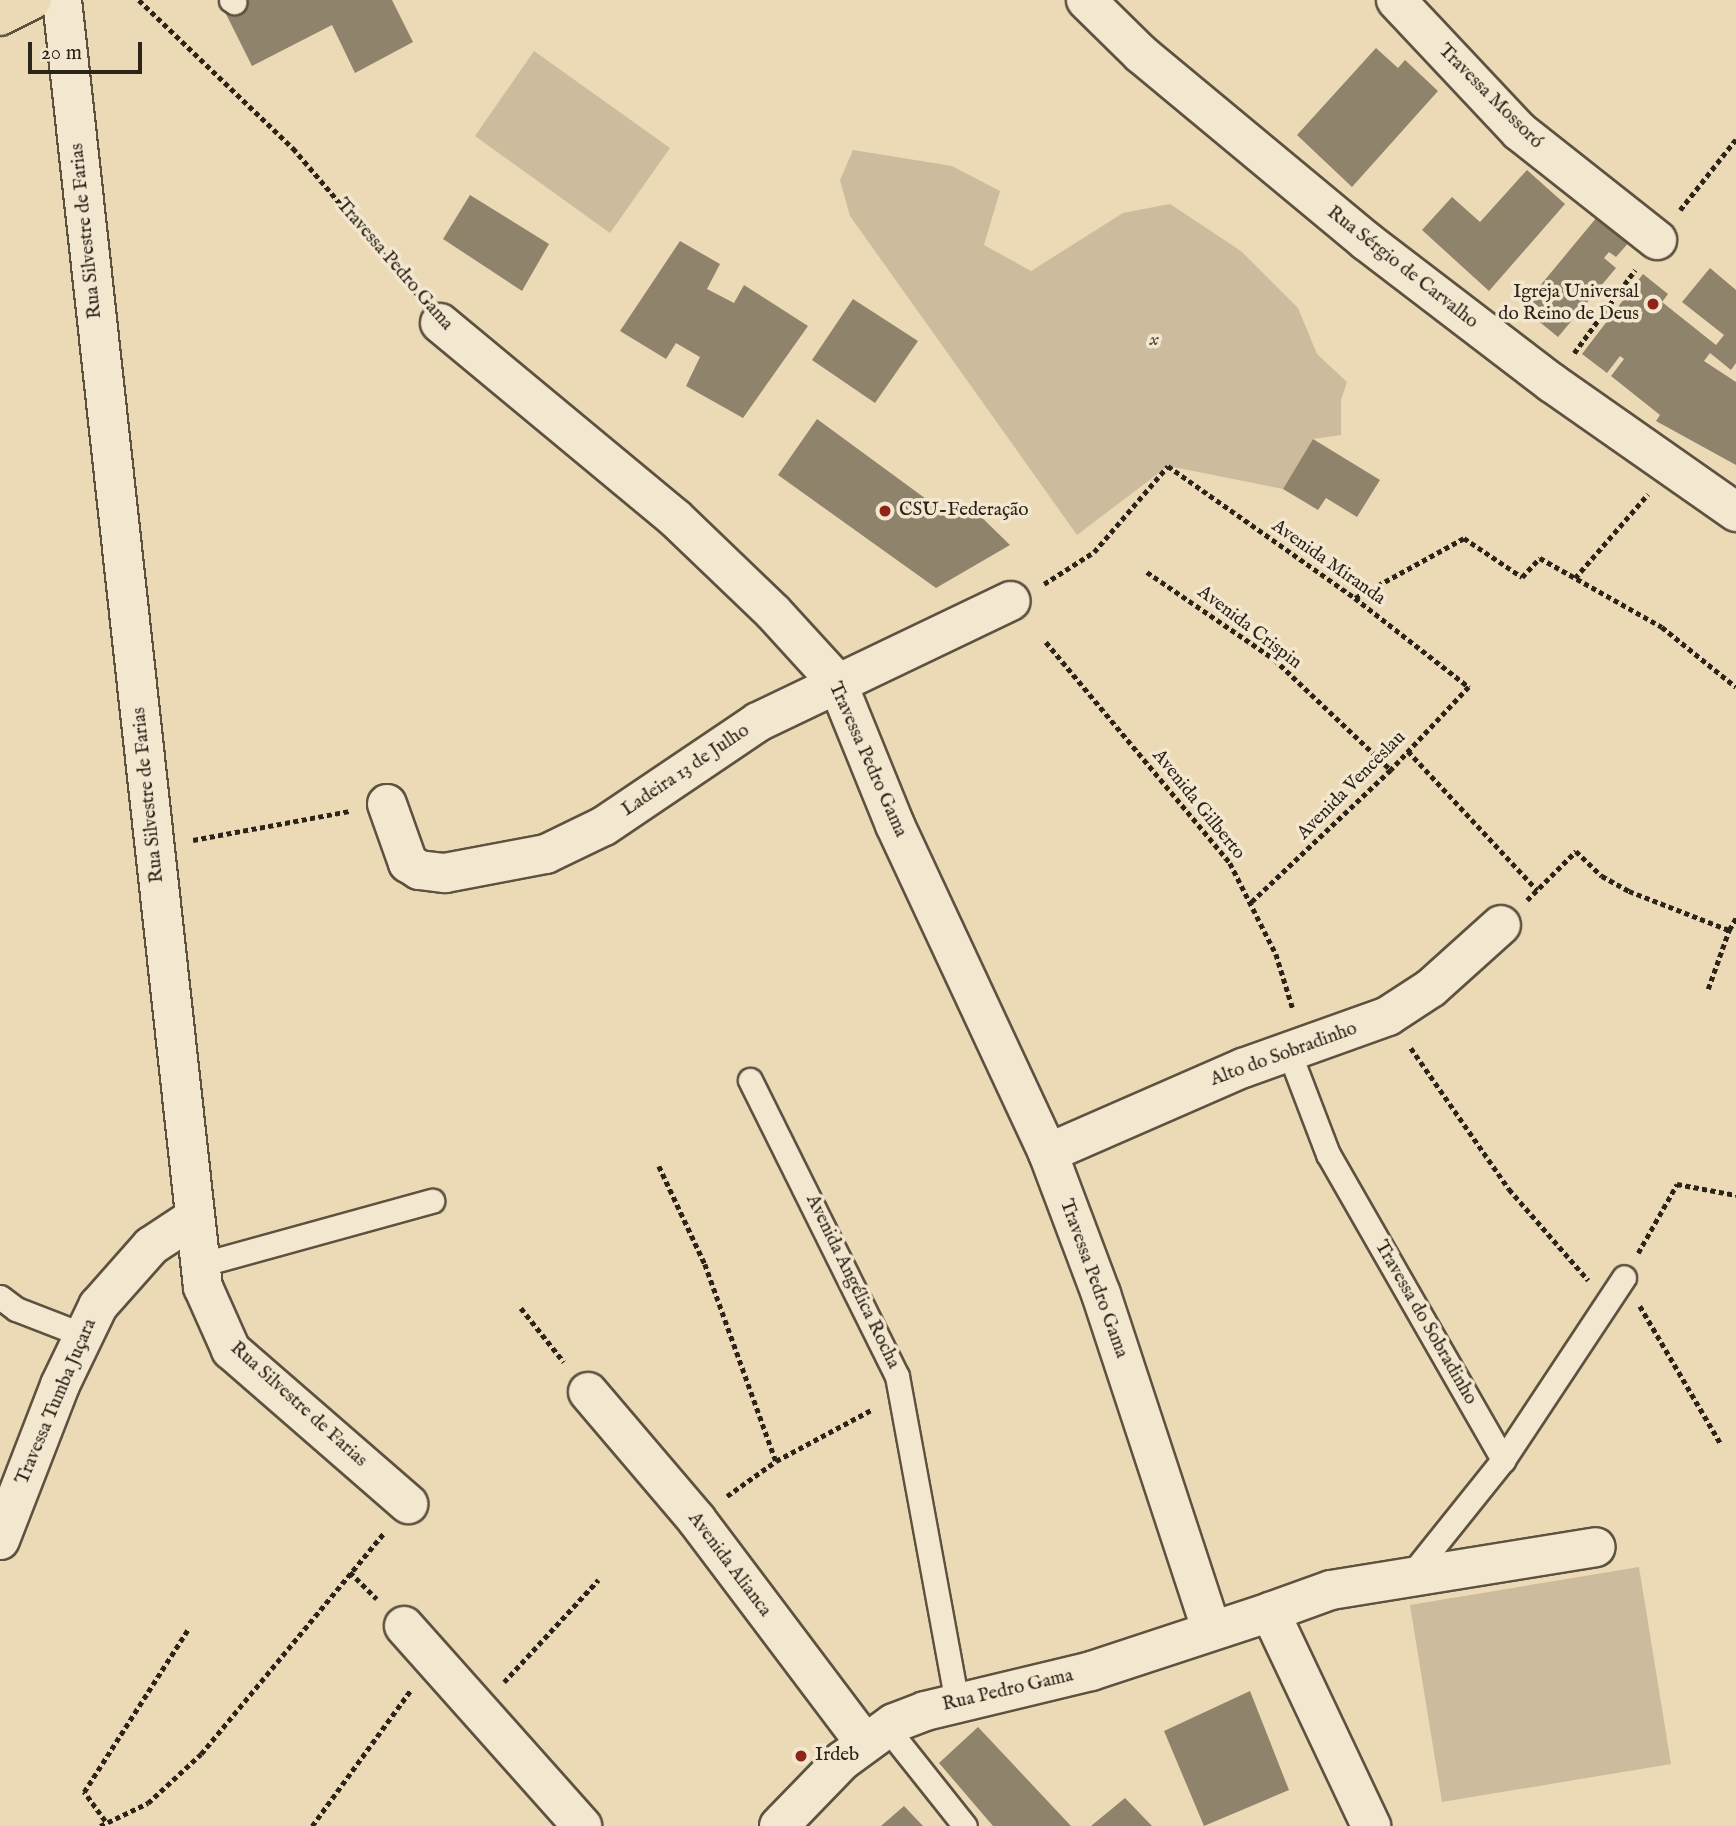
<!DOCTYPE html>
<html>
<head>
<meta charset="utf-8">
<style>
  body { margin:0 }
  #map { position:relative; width:1736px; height:1826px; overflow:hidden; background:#ecdab7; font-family:"IM FELL English",serif }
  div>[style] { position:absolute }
  .green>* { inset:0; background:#ccbb9c }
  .building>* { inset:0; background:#90836b }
  .path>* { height:4.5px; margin-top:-2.25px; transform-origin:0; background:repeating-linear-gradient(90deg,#2d2419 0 5px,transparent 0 8.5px) }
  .roads { filter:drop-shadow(2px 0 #5d5240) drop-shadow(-2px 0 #5d5240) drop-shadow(0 2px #5d5240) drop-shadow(0 -2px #5d5240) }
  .lane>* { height:23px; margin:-11.5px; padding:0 11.5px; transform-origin:11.5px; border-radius:11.5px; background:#f3e7d0 }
  .street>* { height:38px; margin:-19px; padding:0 19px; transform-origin:19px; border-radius:19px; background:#f3e7d0 }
  .secondary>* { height:38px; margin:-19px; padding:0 19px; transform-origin:19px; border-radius:19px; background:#f3e7d0 }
  .primary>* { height:38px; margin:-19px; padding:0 19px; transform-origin:19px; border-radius:19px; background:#ecdab7 }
  .dots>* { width:19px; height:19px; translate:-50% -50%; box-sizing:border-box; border:4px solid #f3e7d0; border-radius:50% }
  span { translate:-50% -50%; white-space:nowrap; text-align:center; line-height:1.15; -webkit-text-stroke:7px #f3e7d0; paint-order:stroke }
  .street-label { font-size:19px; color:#2d2419 }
  .poi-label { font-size:19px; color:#2d2419 }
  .right { translate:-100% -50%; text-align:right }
  .left { translate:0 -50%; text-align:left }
  .park-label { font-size:19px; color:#554a3a; font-style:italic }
  .scale { position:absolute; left:28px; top:42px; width:114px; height:32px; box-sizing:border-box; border:4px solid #2d2419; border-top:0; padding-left:9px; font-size:21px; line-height:24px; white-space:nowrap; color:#2d2419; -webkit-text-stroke:5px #f3e7d0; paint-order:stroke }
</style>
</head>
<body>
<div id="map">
  <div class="green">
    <i style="clip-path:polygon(534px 51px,670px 148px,610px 233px,475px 136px)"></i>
    <i style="clip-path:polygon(853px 150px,952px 166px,1000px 191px,984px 245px,1031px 271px,1123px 213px,1170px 204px,1241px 251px,1298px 308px,1317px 354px,1347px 382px,1341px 400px,1341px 435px,1313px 439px,1283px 489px,1168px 466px,1077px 535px,850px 216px,840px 180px)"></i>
    <i style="clip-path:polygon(1639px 1567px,1671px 1764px,1442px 1802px,1410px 1605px)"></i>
  </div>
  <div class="building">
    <i style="clip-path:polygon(239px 0,392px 0,413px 42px,355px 73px,332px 25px,252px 66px,223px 8px)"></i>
    <i style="clip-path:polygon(1376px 48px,1398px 68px,1405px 60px,1438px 91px,1352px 187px,1297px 135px)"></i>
    <i style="clip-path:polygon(1527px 170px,1565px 204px,1489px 291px,1422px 230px,1452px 197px,1480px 222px)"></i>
    <i style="clip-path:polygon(470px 195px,549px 244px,522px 291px,443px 239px)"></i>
    <i style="clip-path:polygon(1607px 205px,1638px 232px,1616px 257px,1609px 252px,1604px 258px,1616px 268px,1558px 337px,1536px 319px,1544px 311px,1529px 299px)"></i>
    <i style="clip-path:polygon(680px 241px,720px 264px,707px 289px,734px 303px,744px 285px,808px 326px,743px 418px,686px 386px,700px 357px,676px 343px,666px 359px,620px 331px)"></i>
    <i style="clip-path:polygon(1710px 268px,1736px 290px,1736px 363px,1731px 370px,1710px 353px,1704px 361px,1736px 382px,1736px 465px,1656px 421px,1660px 415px,1611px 376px,1624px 359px,1620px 356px,1607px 373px,1582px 354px,1643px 274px,1668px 294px,1662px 302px,1716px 345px,1724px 335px,1682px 302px)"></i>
    <i style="clip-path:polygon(853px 299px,918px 341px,875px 403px,812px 360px)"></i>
    <i style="clip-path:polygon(817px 419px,952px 518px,967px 503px,1010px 545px,936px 588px,778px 475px)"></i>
    <i style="clip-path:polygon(1313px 439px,1380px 480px,1357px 517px,1326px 498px,1318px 510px,1283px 489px)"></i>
    <i style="clip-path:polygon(1250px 1691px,1289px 1790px,1204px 1826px,1164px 1731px)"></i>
    <i style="clip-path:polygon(978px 1727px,1071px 1826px,993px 1826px,939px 1763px)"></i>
    <i style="clip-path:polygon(1125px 1798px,1152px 1826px,1091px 1826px)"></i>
    <i style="clip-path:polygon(904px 1806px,923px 1826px,881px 1826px)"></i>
  </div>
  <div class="path">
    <i style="left:139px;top:0;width:214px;rotate:43.9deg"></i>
    <i style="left:293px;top:148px;width:193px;rotate:49.6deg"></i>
    <i style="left:1680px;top:210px;width:90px;rotate:-51.7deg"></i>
    <i style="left:1574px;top:353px;width:103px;rotate:-53.7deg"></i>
    <i style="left:1147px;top:572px;width:154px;rotate:34.4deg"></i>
    <i style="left:1274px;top:659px;width:161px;rotate:43.5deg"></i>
    <i style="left:1575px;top:578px;width:111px;rotate:-49deg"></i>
    <i style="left:1044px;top:584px;width:59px;rotate:-32.6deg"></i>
    <i style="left:1094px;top:552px;width:113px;rotate:-49.3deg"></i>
    <i style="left:1168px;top:466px;width:229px;rotate:35.2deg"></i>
    <i style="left:1355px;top:598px;width:145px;rotate:38deg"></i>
    <i style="left:1469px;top:687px;width:114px;rotate:133.2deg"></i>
    <i style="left:1391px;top:770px;width:192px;rotate:136.5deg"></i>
    <i style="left:1355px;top:598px;width:124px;rotate:-28.8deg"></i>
    <i style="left:1464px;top:538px;width:70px;rotate:33.9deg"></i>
    <i style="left:1522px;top:577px;width:26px;rotate:-47deg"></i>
    <i style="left:1540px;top:558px;width:140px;rotate:29.5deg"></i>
    <i style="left:1662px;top:627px;width:95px;rotate:39deg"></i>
    <i style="left:1046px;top:642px;width:288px;rotate:50.2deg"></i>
    <i style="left:1230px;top:863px;width:102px;rotate:63.2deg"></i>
    <i style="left:1276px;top:954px;width:58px;rotate:72.8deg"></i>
    <i style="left:1408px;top:751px;width:190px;rotate:47.1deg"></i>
    <i style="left:193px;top:840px;width:160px;rotate:-10.5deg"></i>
    <i style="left:1527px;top:900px;width:69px;rotate:-45deg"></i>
    <i style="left:1576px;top:851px;width:36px;rotate:44deg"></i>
    <i style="left:1602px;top:876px;width:31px;rotate:29deg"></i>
    <i style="left:1629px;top:891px;width:107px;rotate:21.3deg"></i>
    <i style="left:1729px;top:930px;width:14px;rotate:-60deg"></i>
    <i style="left:1708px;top:989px;width:63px;rotate:-70.4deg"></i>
    <i style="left:1411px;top:1048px;width:172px;rotate:55.2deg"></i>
    <i style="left:1509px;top:1189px;width:121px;rotate:49deg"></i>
    <i style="left:659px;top:1166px;width:108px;rotate:64.9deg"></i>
    <i style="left:705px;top:1264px;width:209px;rotate:70.2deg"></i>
    <i style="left:1638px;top:1253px;width:79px;rotate:-60.5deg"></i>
    <i style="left:1677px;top:1184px;width:60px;rotate:10.6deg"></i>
    <i style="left:1640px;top:1306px;width:160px;rotate:59.6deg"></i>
    <i style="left:521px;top:1308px;width:69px;rotate:51.5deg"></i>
    <i style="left:727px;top:1496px;width:60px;rotate:-35.5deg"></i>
    <i style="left:776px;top:1461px;width:110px;rotate:-28.2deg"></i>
    <i style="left:350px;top:1572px;width:38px;rotate:45deg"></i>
    <i style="left:504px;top:1682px;width:139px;rotate:-47.3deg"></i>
    <i style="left:105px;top:1821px;width:36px;rotate:-126deg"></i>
    <i style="left:84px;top:1792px;width:195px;rotate:-57.4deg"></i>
    <i style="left:100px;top:1826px;width:53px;rotate:-25.6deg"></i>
    <i style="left:148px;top:1803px;width:72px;rotate:-42.8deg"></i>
    <i style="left:201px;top:1754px;width:286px;rotate:-50.4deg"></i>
    <i style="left:312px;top:1826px;width:167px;rotate:-54deg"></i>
  </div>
  <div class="roads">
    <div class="lane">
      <i style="left:231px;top:0;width:4px;rotate:34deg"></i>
      <i style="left:1289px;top:1052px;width:109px;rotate:69.1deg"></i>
      <i style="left:1328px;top:1154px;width:353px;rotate:60.2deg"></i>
      <i style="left:1503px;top:1460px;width:147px;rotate:128.7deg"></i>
      <i style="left:750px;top:1080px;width:330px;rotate:63.6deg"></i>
      <i style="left:897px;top:1376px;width:332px;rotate:79.6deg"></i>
      <i style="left:199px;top:1265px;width:242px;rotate:-15.4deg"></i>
      <i style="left:0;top:1297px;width:20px;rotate:37deg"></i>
      <i style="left:16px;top:1309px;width:72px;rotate:21.2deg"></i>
      <i style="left:1503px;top:1460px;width:219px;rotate:-56.5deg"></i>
      <i style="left:887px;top:1728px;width:125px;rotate:51.5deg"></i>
    </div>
    <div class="street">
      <i style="left:62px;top:0;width:1295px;rotate:83.75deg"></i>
      <i style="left:203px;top:1287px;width:69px;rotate:66deg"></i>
      <i style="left:231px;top:1350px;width:235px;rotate:41deg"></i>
      <i style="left:1396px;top:0;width:180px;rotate:46.8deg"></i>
      <i style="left:1519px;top:131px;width:176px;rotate:38.3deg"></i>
      <i style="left:440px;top:323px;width:305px;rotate:39.7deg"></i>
      <i style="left:675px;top:518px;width:136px;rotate:43.8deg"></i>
      <i style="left:773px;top:612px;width:95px;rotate:47.6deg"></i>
      <i style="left:837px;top:682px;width:154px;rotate:67.9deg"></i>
      <i style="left:895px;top:825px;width:362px;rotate:65deg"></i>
      <i style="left:1048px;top:1153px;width:151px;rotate:69.4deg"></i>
      <i style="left:1101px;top:1294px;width:353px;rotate:71.8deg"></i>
      <i style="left:387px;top:804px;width:63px;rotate:70.4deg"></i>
      <i style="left:408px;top:863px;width:13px;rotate:32deg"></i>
      <i style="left:419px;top:870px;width:26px;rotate:7deg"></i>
      <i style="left:445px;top:873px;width:103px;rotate:-10.7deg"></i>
      <i style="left:546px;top:854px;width:64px;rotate:-25.8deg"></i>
      <i style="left:604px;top:826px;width:186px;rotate:-34deg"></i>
      <i style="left:758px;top:722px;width:280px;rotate:-25.6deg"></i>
      <i style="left:1048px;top:1153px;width:213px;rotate:-23.6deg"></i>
      <i style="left:1243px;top:1068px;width:154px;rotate:-19.7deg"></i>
      <i style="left:1388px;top:1016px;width:51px;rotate:-33.1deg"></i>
      <i style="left:1431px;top:988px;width:94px;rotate:-42deg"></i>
      <i style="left:588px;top:1392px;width:167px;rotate:49.6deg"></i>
      <i style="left:696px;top:1519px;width:281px;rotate:53deg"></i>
      <i style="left:0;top:1540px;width:166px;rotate:-68.8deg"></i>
      <i style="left:60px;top:1385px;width:88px;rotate:-64.3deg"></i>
      <i style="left:98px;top:1306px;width:80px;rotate:-48.5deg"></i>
      <i style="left:151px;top:1246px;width:49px;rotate:-33.4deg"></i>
      <i style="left:1270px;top:1612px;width:65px;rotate:-19.8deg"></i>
      <i style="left:1331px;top:1590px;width:268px;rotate:-9.2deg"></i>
      <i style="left:404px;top:1626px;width:268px;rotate:48.3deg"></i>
    </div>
    <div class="secondary">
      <i style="left:1086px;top:0;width:77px;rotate:44.5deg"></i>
      <i style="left:1141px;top:54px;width:293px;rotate:39.7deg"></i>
      <i style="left:1366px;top:241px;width:234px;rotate:37.4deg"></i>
      <i style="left:1552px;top:383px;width:225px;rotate:35deg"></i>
      <i style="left:779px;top:1826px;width:91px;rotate:-45.9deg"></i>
      <i style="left:842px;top:1761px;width:64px;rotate:-36.2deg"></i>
      <i style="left:894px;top:1723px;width:33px;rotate:-21deg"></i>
      <i style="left:925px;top:1711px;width:171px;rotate:-13.5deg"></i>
      <i style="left:1091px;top:1671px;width:188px;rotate:-18.2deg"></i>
      <i style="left:1270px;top:1612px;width:237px;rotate:64.7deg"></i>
    </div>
    <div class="primary">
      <i style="left:0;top:16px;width:36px;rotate:-27deg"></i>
    </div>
  </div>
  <div class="dots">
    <i style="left:1653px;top:304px;background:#8f2418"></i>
    <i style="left:885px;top:511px;background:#8f2418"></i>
    <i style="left:801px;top:1756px;background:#8f2418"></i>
  </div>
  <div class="street-label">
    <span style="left:1490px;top:97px;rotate:45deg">Travessa Mossoró</span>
    <span style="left:87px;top:231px;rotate:-96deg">Rua Silvestre de Farias</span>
    <span style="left:394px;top:265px;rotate:49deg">Travessa Pedro Gama</span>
    <span style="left:1402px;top:268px;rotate:38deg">Rua Sérgio de Carvalho</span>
    <span style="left:1328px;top:563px;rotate:35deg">Avenida Miranda</span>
    <span style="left:1249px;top:628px;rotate:37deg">Avenida Crispin</span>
    <span style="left:867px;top:760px;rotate:66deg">Travessa Pedro Gama</span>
    <span style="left:686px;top:771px;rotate:-34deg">Ladeira 13 de Julho</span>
    <span style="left:1352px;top:786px;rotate:-45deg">Avenida Venceslau</span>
    <span style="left:149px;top:795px;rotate:-96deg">Rua Silvestre de Farias</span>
    <span style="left:1198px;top:805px;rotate:51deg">Avenida Gilberto</span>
    <span style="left:1284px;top:1055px;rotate:-20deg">Alto do Sobradinho</span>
    <span style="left:1093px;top:1279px;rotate:70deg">Travessa Pedro Gama</span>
    <span style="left:852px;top:1282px;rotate:64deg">Avenida Angélica Rocha</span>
    <span style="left:1425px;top:1323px;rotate:60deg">Travessa do Sobradinho</span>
    <span style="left:57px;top:1402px;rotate:-67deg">Travessa Tumba Juçara</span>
    <span style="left:298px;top:1405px;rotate:42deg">Rua Silvestre de Farias</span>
    <span style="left:729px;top:1565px;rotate:53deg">Avenida Alianca</span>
    <span style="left:1008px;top:1691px;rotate:-13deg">Rua Pedro Gama</span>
  </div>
  <div class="poi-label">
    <span class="right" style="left:1639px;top:304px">Igreja Universal<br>do Reino de Deus</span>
    <span class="left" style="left:899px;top:511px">CSU-Federação</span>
    <span class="left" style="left:815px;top:1756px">Irdeb</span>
  </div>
  <div class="park-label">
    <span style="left:1154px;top:341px">x</span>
  </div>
  <div class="scale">20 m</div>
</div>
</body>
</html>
